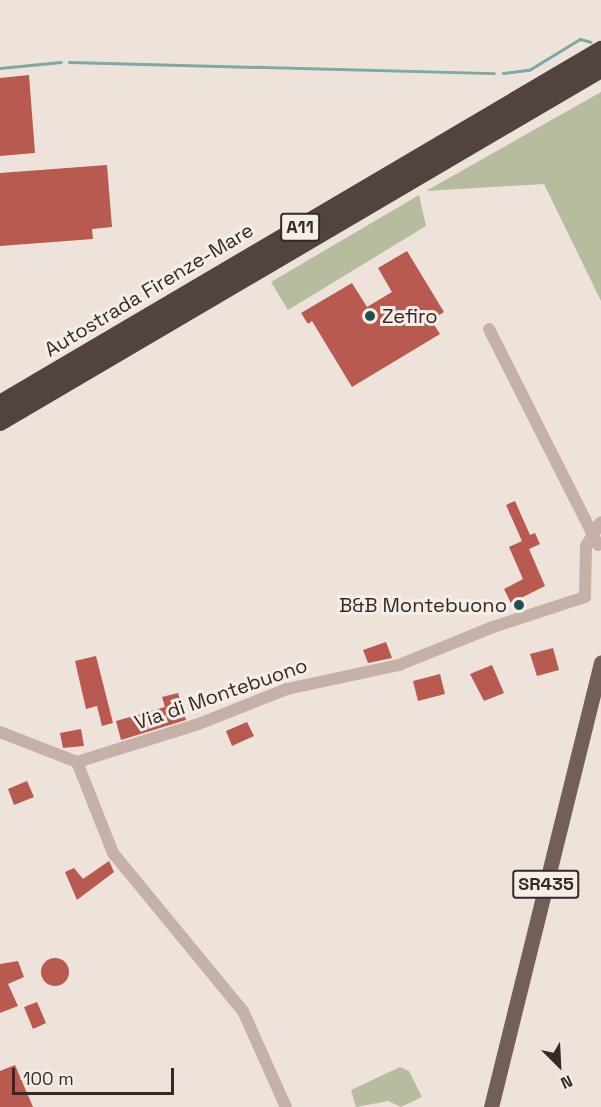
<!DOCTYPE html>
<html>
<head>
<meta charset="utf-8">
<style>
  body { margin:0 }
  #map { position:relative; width:601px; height:1107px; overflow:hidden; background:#eee3db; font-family:"Space Grotesk",sans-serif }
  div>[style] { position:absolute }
  .green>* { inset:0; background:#b6bc9d }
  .stream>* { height:3px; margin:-1.5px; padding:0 1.5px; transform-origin:1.5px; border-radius:1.5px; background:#7da8a4 }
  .building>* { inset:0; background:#b85a4f }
  .round { border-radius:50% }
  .minor>* { height:12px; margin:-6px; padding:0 6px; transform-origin:6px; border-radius:6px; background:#c5b1a8 }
  .major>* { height:15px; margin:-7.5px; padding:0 7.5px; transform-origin:7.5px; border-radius:7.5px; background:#735f5a }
  .highway>* { height:18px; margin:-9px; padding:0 9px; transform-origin:9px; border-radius:9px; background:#534340 }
  .dots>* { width:16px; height:16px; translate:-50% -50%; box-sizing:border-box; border:3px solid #f7ede7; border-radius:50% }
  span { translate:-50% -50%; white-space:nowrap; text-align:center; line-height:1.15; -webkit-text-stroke:6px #f7ede7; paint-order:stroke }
  .shield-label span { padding:2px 4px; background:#f7ede7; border:2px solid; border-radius:4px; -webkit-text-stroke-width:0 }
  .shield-label { font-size:18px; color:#332a28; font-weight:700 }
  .street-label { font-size:20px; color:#332a28 }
  .poi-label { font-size:20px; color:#332a28 }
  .left { translate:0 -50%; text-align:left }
  .right { translate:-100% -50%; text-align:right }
  .north { position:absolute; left:529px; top:1035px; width:60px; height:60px; -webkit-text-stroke:4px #f7ede7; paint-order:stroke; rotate:156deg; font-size:16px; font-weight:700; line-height:24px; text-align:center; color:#332a28 }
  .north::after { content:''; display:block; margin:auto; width:21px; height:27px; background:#332a28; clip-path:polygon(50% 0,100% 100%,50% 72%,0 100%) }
  .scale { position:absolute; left:12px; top:1068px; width:162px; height:27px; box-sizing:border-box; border:3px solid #332a28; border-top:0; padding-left:8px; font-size:18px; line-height:21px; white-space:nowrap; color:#332a28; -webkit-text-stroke:4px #f7ede7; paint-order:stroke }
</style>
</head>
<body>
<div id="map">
  <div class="green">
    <i style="clip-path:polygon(601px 92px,601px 301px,544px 184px,426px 191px)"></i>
    <i style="clip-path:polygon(419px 195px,426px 226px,288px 310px,271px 282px)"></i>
    <i style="clip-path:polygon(400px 1067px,409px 1071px,422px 1097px,401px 1107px,388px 1101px,356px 1107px,351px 1090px)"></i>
  </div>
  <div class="stream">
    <i style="left:69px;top:62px;width:425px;rotate:1.5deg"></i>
    <i style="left:0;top:68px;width:61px;rotate:-5.6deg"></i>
    <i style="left:503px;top:73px;width:26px;rotate:-7deg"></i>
    <i style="left:529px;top:70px;width:60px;rotate:-31.3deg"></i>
    <i style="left:580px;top:39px;width:11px;rotate:15deg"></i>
  </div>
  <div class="building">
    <i style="clip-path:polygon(29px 75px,35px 153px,0 156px,0 78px)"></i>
    <i style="clip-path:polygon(107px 165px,112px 227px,92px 229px,93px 239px,0 246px,0 173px)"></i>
    <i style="clip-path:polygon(407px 251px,444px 312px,431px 320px,440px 334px,352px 387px,312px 321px,308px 324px,301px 313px,352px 283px,367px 307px,392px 292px,378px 268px)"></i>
    <i style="clip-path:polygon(515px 501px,530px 535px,535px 533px,540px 544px,529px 549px,545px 586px,511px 603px,504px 589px,523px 579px,509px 547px,522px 541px,506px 505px)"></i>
    <i style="clip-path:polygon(386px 642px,392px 658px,368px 663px,363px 650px)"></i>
    <i style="clip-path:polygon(553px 648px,559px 670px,537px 676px,530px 654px)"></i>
    <i style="clip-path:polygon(96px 656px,113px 723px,102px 726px,97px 706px,86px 709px,75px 661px)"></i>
    <i style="clip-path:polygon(492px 665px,504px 693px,484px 701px,470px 674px)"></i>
    <i style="clip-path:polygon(440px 674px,445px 694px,418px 701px,413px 681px)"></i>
    <i style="clip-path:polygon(178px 693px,186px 720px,121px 740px,116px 721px,165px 707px,162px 697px)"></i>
    <i style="clip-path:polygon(247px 722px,254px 736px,232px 746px,226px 731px)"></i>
    <i style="clip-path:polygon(81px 729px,84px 746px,63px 748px,60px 733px)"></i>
    <i style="clip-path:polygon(27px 781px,34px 797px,14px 805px,8px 789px)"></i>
    <i style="clip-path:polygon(109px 861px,114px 872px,77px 900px,65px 872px,74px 868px,83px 879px)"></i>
    <i class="round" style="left:41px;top:958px;width:28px;height:28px"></i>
    <i style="clip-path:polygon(18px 961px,24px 977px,8px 984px,18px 1006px,0 1013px,0 964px)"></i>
    <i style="clip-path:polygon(37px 1002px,46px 1023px,33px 1029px,24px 1007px)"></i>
    <i style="clip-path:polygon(15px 1065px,33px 1107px,0 1107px,0 1071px)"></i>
  </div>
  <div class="minor">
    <i style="left:489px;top:329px;width:242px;rotate:63.2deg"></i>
    <i style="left:0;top:732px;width:83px;rotate:21.3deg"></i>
    <i style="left:77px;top:762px;width:125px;rotate:-17.3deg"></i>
    <i style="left:196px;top:725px;width:98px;rotate:-21.6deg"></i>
    <i style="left:287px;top:689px;width:115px;rotate:-12.1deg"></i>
    <i style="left:399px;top:665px;width:101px;rotate:-22deg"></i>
    <i style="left:493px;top:627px;width:97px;rotate:-18.1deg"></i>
    <i style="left:585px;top:597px;width:51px;rotate:-88.9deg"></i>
    <i style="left:586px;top:546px;width:28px;rotate:-58deg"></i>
    <i style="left:77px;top:762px;width:98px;rotate:68.4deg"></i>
    <i style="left:113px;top:853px;width:205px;rotate:50.6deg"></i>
    <i style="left:243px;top:1011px;width:105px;rotate:65.9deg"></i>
  </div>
  <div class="major">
    <i style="left:491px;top:1107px;width:458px;rotate:-76.1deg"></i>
  </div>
  <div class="highway">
    <i style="left:0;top:404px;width:698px;rotate:-30.5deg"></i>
    <i style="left:0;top:422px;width:697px;rotate:-30.43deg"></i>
  </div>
  <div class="dots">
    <i style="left:370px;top:316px;background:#22504c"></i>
    <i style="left:519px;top:605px;background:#22504c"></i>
  </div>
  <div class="shield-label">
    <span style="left:300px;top:227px">A11</span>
    <span style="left:546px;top:884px">SR435</span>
  </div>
  <div class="street-label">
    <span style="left:149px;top:290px;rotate:-31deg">Autostrada Firenze-Mare</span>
    <span style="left:221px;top:694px;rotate:-19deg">Via di Montebuono</span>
  </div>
  <div class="poi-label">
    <span class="left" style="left:382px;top:316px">Zefiro</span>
    <span class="right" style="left:507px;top:605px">B&amp;B Montebuono</span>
  </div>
  <div class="north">N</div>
  <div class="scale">100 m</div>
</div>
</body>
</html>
